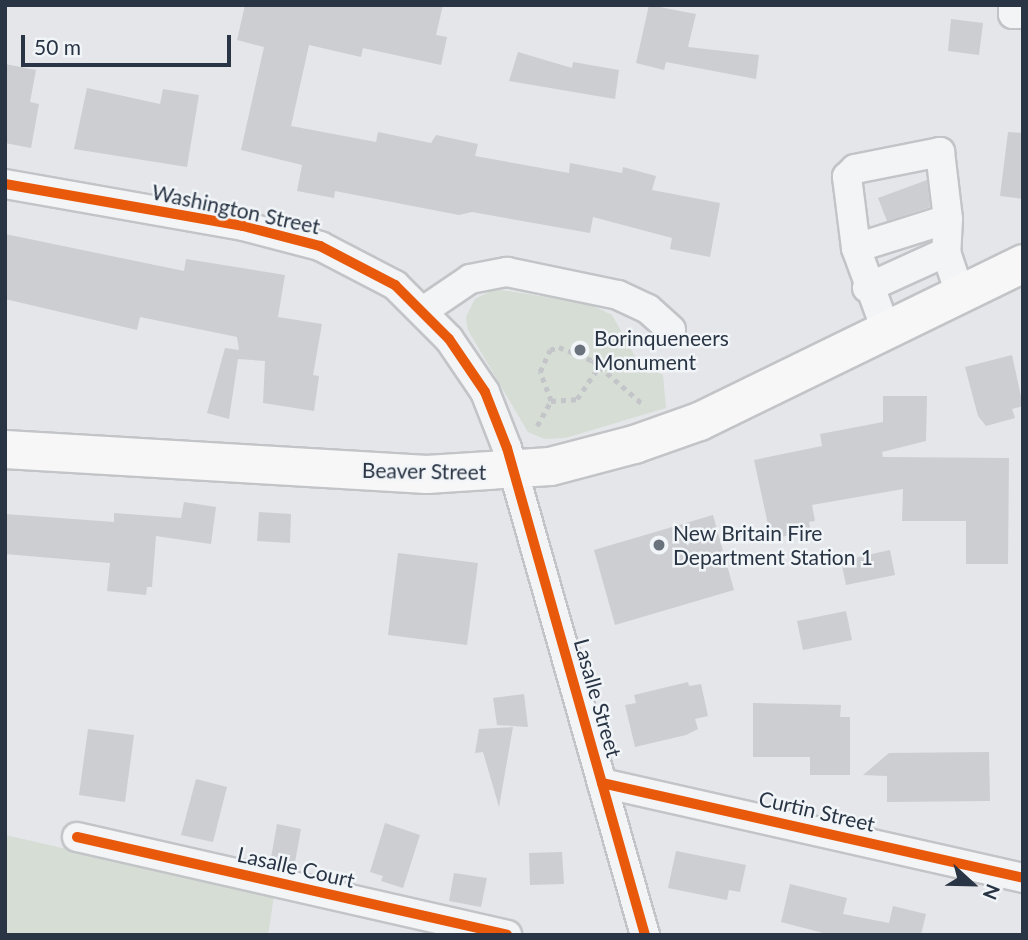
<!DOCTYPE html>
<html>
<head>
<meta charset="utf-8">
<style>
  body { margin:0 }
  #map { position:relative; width:1028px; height:940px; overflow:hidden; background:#e4e6e9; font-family:Lato,sans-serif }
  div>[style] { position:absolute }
  .green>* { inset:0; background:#d5ddd4 }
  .building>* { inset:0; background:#ccced2 }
  .path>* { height:4.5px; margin-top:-2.25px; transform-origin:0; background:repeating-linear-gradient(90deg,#c3c5c9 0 5px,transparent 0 10px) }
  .roads { filter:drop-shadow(2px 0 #c2c4c7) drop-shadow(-2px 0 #c2c4c7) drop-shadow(0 2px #c2c4c7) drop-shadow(0 -2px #c2c4c7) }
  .minor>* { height:28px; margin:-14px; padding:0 14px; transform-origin:14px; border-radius:14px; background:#f3f4f6 }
  .major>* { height:37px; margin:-18.5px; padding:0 18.5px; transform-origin:18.5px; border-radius:18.5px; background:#f7f7f7 }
  .cycleway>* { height:10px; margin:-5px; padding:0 5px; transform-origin:5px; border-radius:5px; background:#e8590c }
  .dots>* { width:19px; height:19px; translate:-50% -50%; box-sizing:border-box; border:4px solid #f1f5f8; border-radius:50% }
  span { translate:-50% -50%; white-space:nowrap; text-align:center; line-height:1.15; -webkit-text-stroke:5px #f1f5f8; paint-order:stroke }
  .street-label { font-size:21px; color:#293444 }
  .poi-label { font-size:21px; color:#293444 }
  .left { translate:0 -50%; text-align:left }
  .frame { position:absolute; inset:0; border:7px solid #293444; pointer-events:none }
  .north { position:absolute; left:937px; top:849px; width:70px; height:70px; -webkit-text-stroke:5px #f1f5f8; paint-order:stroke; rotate:112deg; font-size:19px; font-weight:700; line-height:28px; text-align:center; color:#293444 }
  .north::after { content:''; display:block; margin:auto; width:24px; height:32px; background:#293444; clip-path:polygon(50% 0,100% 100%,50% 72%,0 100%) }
  .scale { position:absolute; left:21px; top:35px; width:210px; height:32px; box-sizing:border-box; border:4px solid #293444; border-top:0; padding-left:9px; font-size:21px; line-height:24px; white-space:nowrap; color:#293444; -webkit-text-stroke:5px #f1f5f8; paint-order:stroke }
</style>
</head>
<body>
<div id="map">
  <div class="green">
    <i style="clip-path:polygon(495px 289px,589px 304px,612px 315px,637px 360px,663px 375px,666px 408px,565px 438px,545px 439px,528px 432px,468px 330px,466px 317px,475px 299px)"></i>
    <i style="clip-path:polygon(5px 835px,274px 896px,268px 935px,5px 935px)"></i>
  </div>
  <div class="building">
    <i style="clip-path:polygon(245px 5px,443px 5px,436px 35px,447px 37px,441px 65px,363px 48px,361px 57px,309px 45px,291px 126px,376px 142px,378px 132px,431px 143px,436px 135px,478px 144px,475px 156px,569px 173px,570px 163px,622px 173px,623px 167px,656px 176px,652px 190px,720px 203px,710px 257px,670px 249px,672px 238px,593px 217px,590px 233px,472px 212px,459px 215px,335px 191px,334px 198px,297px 191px,302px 165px,241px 150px,264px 47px,237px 40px)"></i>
    <i style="clip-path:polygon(649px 5px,696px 14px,688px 47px,759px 55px,756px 79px,666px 62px,664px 70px,636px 63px)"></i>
    <i style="clip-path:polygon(951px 19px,983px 23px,979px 55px,948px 51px)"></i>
    <i style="clip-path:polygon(518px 52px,572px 68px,573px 62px,619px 70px,615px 99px,509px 81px)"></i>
    <i style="clip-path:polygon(5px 64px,36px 70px,30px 102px,39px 104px,31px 148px,5px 143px)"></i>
    <i style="clip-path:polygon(87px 88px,160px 104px,163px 89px,199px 95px,187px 167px,74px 149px)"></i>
    <i style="clip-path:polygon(1008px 132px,1023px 133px,1023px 199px,1000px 196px)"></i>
    <i style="clip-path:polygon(927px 180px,930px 207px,887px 221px,878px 198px)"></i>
    <i style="clip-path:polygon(5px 234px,184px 271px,186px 259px,285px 275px,278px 317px,322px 324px,313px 375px,319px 376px,314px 411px,263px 403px,265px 361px,238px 359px,229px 419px,207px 413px,225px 348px,239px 350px,237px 337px,140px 317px,137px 330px,5px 299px)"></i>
    <i style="clip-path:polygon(1012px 355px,1023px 406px,1012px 409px,1015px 418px,986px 426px,978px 416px,965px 367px)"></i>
    <i style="clip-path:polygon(883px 396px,927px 396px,926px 441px,882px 452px,883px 457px,1009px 458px,1008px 564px,966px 564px,966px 521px,902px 521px,903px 489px,812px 505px,815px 521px,809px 522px,811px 531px,775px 538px,773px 528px,769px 529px,754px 460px,822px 446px,820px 434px,883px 422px)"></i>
    <i style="clip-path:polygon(184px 502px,216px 507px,211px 544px,156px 536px,152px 587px,147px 587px,146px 595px,107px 591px,110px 563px,5px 554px,5px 514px,114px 522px,114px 513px,181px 518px)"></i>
    <i style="clip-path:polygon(259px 512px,291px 514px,290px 543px,257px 541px)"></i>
    <i style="clip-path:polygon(713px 515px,734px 590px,615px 625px,594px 550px)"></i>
    <i style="clip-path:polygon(890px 550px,895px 575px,846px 585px,841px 561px)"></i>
    <i style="clip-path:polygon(398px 553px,478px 563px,467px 645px,388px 635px)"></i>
    <i style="clip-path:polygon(846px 611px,852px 640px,803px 650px,797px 621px)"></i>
    <i style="clip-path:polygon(688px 682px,689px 686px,701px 684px,708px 716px,695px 719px,698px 729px,686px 735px,635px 747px,625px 705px,636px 703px,634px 695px)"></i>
    <i style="clip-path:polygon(524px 694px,528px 727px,497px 725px,493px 698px)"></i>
    <i style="clip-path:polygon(753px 703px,841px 705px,840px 717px,850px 717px,850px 775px,810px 775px,810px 757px,753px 757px)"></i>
    <i style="clip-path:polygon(513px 727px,499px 807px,483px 752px,475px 753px,479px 729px)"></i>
    <i style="clip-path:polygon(88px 729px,134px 735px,125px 802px,79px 795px)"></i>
    <i style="clip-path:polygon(989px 752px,990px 801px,887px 802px,887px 776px,863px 775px,889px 753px)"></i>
    <i style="clip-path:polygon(196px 779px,227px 787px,213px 842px,181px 835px)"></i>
    <i style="clip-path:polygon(385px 823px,420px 835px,403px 888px,381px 881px,383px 876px,370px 872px)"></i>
    <i style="clip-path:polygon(277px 824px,301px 829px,295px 862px,271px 858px)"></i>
    <i style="clip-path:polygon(676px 851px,746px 865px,740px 892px,729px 890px,727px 900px,668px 888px)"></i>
    <i style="clip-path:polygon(562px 852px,564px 884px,530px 885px,529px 853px)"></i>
    <i style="clip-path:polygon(454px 873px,487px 878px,481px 907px,449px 901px)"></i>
    <i style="clip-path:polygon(790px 884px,847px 898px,843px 914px,889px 923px,893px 906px,926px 914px,921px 935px,831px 935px,781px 922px)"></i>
  </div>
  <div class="path">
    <i style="left:551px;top:401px;width:31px;rotate:-111deg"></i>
    <i style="left:540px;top:372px;width:24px;rotate:-66deg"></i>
    <i style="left:550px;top:350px;width:9px;rotate:-18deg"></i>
    <i style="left:559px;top:347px;width:35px;rotate:22deg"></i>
    <i style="left:592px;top:360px;width:70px;rotate:41deg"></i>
    <i style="left:551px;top:401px;width:26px;rotate:-4deg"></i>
    <i style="left:577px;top:399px;width:40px;rotate:-56deg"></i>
    <i style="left:537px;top:426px;width:29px;rotate:-61deg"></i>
  </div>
  <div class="roads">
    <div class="minor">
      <i style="left:1013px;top:5px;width:9px;rotate:90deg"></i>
      <i style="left:1013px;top:14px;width:10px"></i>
      <i style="left:5px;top:184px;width:242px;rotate:10deg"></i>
      <i style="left:243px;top:226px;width:80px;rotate:14.6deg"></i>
      <i style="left:320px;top:246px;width:85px;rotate:27.5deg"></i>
      <i style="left:395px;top:285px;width:76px;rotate:45deg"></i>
      <i style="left:449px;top:339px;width:64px;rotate:55.8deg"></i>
      <i style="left:485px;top:392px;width:60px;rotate:68.6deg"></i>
      <i style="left:507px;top:448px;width:506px;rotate:74.18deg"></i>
      <i style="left:856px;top:248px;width:96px;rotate:-17.5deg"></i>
      <i style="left:867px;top:288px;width:87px;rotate:-24.5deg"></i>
      <i style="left:423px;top:311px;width:57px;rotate:-34.2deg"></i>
      <i style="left:470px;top:279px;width:38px;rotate:-11deg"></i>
      <i style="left:507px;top:272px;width:113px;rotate:11.7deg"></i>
      <i style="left:618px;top:295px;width:33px;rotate:25deg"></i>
      <i style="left:648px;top:309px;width:31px;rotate:42deg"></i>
      <i style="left:885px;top:327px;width:84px;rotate:-110.2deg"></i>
      <i style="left:856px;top:248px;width:72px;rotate:-97.2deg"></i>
      <i style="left:847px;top:177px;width:11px;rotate:-45deg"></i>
      <i style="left:855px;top:169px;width:87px;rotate:-11.3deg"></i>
      <i style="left:940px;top:152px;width:67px;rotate:83.2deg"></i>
      <i style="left:948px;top:219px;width:33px;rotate:93deg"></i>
      <i style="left:946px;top:252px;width:41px;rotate:71.6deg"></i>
      <i style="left:602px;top:783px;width:432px;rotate:12.7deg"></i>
      <i style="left:77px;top:837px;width:441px;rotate:12.8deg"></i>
    </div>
    <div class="major">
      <i style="left:5px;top:449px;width:422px;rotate:3.4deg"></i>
      <i style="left:426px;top:474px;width:124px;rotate:-3.7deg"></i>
      <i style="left:550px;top:466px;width:87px;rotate:-14.7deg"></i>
      <i style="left:634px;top:444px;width:69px;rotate:-19.5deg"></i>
      <i style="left:699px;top:421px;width:360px;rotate:-26deg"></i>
    </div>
  </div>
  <div class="cycleway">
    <i style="left:5px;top:184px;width:242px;rotate:10deg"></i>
    <i style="left:243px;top:226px;width:80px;rotate:14.6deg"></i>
    <i style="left:320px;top:246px;width:85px;rotate:27.5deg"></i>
    <i style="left:395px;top:285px;width:76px;rotate:45deg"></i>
    <i style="left:449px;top:339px;width:64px;rotate:55.8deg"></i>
    <i style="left:485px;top:392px;width:60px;rotate:68.6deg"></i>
    <i style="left:507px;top:448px;width:506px;rotate:74.18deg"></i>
    <i style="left:602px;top:783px;width:432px;rotate:12.7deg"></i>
    <i style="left:77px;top:837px;width:441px;rotate:12.8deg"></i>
  </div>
  <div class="dots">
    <i style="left:580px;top:350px;background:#6a727e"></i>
    <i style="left:659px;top:545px;background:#6a727e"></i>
  </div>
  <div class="street-label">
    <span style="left:236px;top:209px;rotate:12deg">Washington Street</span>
    <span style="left:424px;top:471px;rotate:1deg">Beaver Street</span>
    <span style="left:598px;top:698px;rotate:74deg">Lasalle Street</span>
    <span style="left:817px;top:811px;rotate:13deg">Curtin Street</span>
    <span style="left:296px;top:867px;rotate:13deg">Lasalle Court</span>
  </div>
  <div class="poi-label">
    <span class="left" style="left:594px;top:350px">Borinqueneers<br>Monument</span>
    <span class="left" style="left:673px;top:545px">New Britain Fire<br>Department Station 1</span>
  </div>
  <div class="frame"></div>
  <div class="north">N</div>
  <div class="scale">50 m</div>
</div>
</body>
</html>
